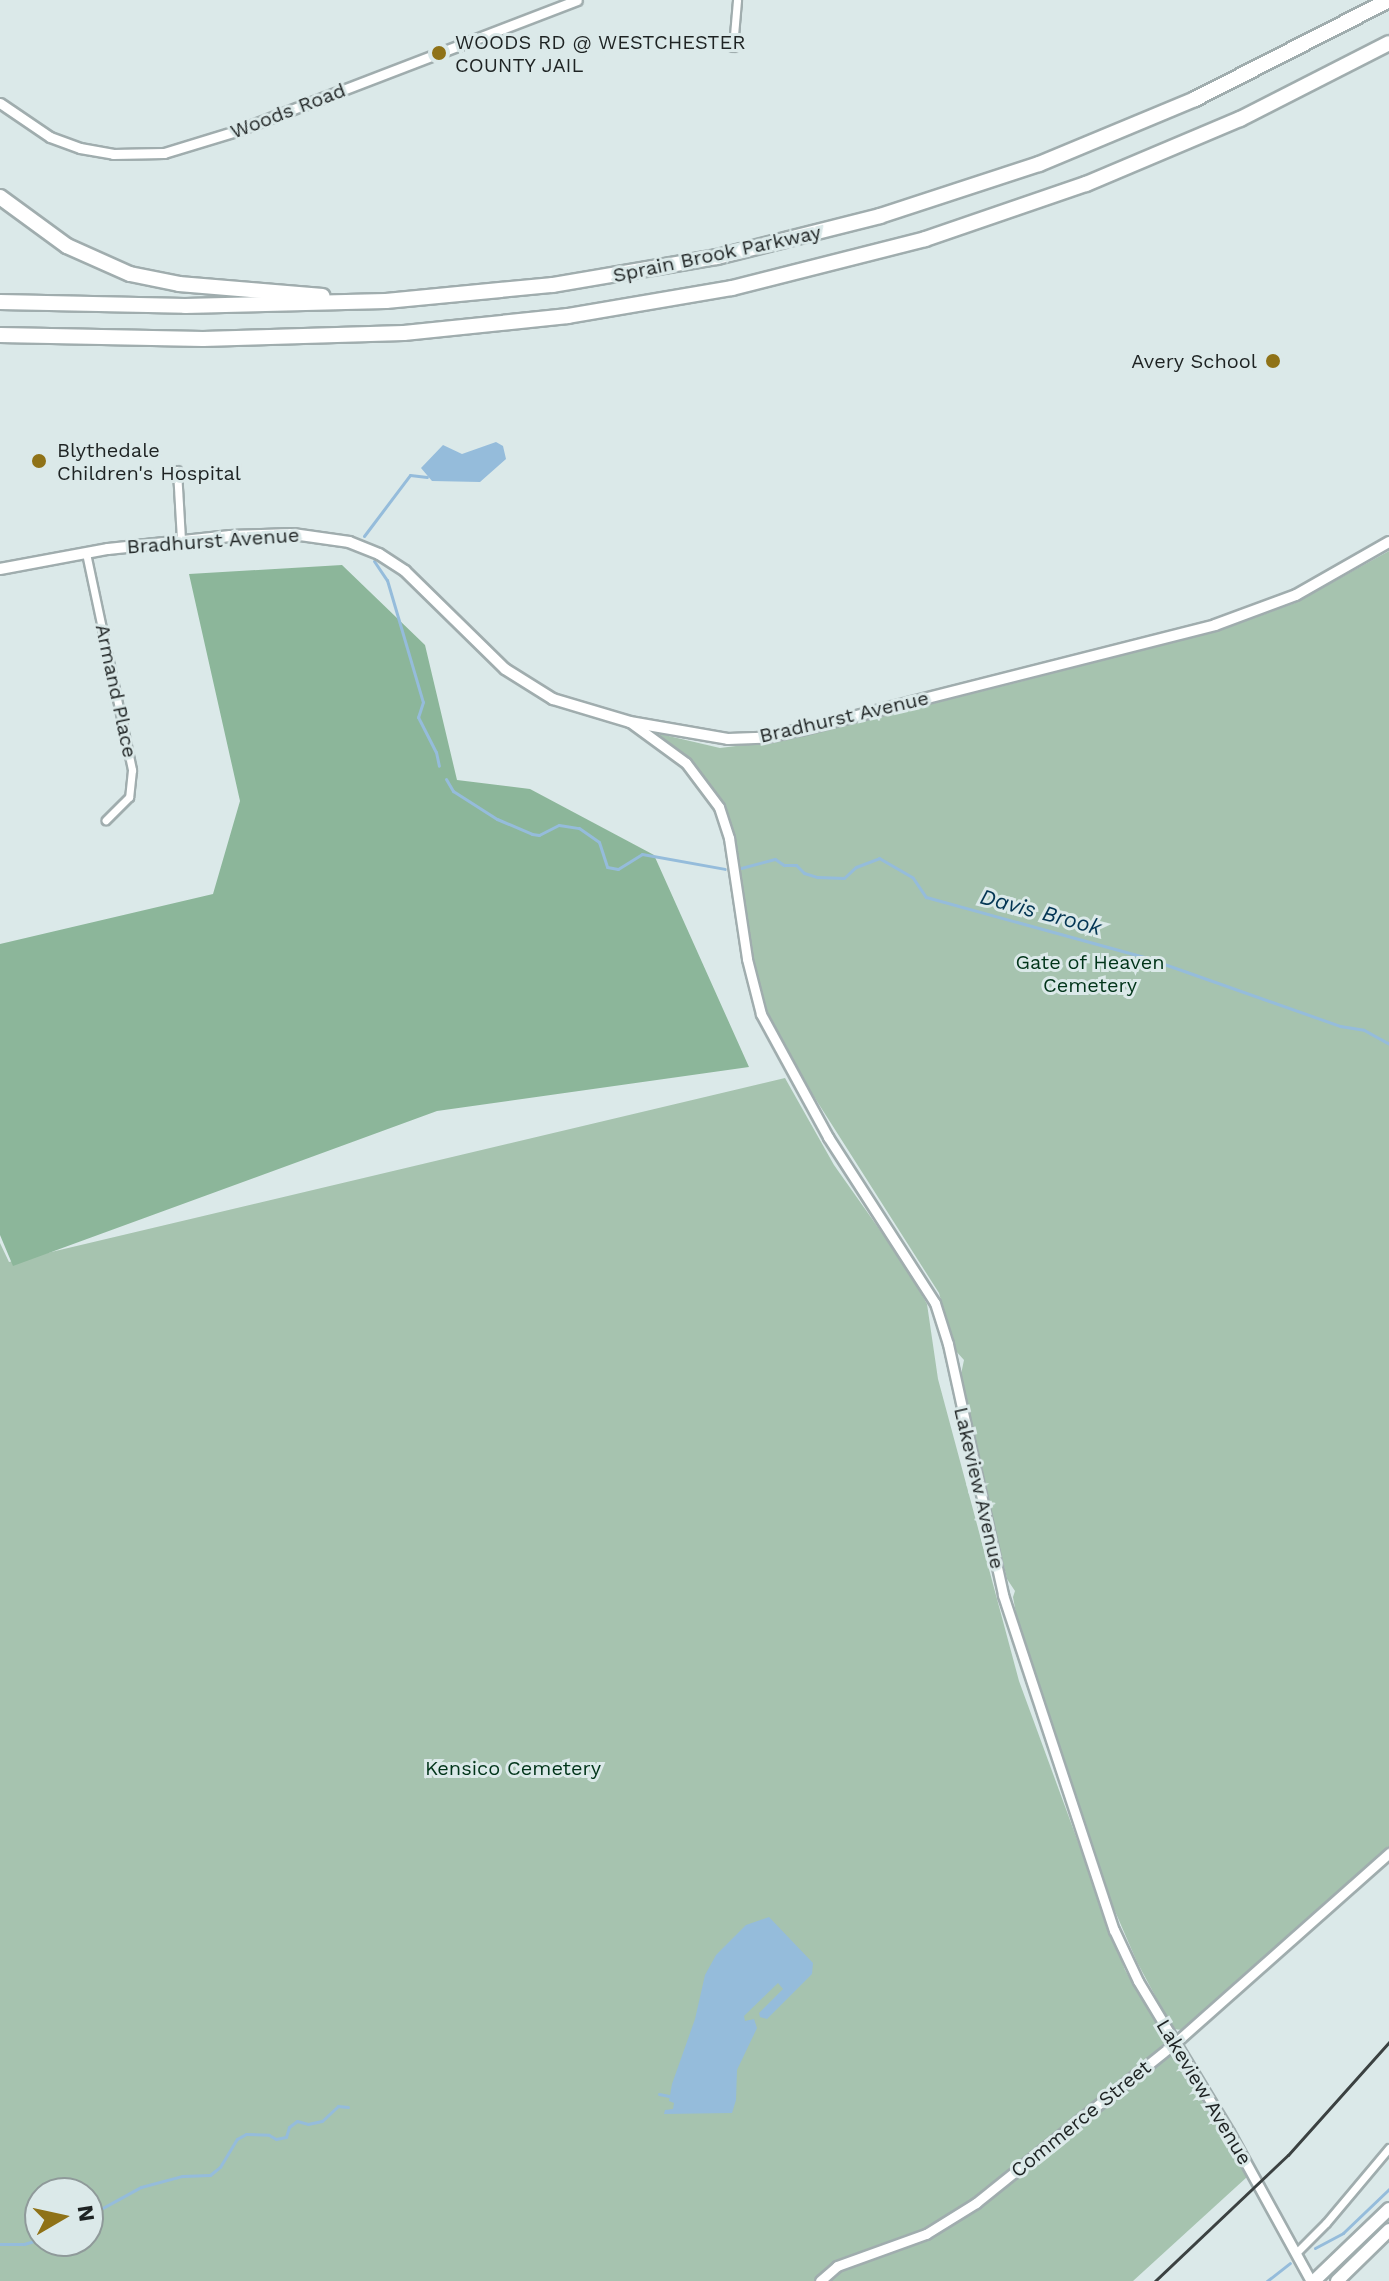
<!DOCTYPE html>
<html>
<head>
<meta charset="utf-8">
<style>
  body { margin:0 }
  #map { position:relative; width:1389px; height:2281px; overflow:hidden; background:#dbe9e9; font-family:"Work Sans",sans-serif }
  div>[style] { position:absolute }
  .green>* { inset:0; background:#a6c3af }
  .forest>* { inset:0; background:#8cb69a }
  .water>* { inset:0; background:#95bcdb }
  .stream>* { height:3px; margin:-1.5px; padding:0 1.5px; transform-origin:1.5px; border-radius:1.5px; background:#95bcdb }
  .roads { filter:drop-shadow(2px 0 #a0adae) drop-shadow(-2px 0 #a0adae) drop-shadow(0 2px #a0adae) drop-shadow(0 -2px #a0adae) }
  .minor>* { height:7px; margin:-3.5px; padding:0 3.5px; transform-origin:3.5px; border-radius:3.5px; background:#fff }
  .tertiary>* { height:9px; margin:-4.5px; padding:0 4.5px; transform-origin:4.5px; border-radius:4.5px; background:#fff }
  .secondary>* { height:10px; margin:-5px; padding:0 5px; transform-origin:5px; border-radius:5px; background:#fff }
  .trunk>* { height:12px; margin:-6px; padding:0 6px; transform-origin:6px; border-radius:6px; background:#fff }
  .motorway>* { height:14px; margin:-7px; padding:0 7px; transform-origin:7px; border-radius:7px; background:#fff }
  .rail>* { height:3px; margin:-1.5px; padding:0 1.5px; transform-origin:1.5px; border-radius:1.5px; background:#3b4141 }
  .dots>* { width:22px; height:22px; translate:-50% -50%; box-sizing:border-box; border:4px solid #dbe9e9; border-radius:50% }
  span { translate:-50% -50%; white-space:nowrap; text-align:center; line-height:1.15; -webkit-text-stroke:6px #dbe9e9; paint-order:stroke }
  .poi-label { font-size:20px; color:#1e2323 }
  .left { translate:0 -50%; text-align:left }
  .right { translate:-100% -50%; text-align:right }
  .street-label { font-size:20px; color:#1e2323 }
  .park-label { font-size:20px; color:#003419 }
  .water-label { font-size:22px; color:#043654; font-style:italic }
  .north { position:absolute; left:24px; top:2177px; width:80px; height:80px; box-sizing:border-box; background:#dbe9e9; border:2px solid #8f9a9a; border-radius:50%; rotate:81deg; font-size:22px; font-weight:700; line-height:32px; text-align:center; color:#1e2323 }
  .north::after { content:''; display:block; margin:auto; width:28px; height:36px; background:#8f7217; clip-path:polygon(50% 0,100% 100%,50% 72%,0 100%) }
</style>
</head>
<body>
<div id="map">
  <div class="green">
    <i style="clip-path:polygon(1389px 551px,1389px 1849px,1182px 2030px,1173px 2029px,1137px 1962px,1108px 1895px,1017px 1619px,1013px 1597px,1015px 1591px,1007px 1579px,960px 1379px,964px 1360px,955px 1350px,939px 1293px,785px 1051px,758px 990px,727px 813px,699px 769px,660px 739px,660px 734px,720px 748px,792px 739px,1003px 686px,1221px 630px,1295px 603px)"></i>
    <i style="clip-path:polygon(evenodd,785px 1078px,834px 1165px,906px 1267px,927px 1304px,938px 1379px,1019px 1681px,1125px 1970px,1247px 2177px,1133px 2281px,0 2281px,0 1243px,9px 1262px,785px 1078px,40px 2193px,88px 2193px,88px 2241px,40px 2241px,40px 2193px)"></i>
  </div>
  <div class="forest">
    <i style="clip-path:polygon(342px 565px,425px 645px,457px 780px,530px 789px,654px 855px,749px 1067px,437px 1111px,13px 1266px,0 1235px,0 944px,213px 894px,240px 801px,189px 574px)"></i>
  </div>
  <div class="water">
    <i style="clip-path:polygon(496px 442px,503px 446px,506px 459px,480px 482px,432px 481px,421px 468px,443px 445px,462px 454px)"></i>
    <i style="clip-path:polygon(769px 1917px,813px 1963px,812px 1974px,767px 2019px,760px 2017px,759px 2013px,783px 1989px,778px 1983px,744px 2016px,745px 2021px,754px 2019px,757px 2028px,737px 2070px,736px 2100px,732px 2113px,664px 2114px,665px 2110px,673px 2109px,674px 2103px,669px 2101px,672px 2084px,695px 2019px,705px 1975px,716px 1955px,746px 1925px)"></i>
  </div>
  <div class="stream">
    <i style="left:364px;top:536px;width:76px;rotate:-53deg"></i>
    <i style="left:410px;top:475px;width:17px;rotate:7deg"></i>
    <i style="left:374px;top:561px;width:23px;rotate:56deg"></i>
    <i style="left:387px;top:580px;width:127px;rotate:73.6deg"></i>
    <i style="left:423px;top:702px;width:16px;rotate:108deg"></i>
    <i style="left:418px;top:717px;width:39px;rotate:63deg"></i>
    <i style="left:436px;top:752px;width:14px;rotate:78deg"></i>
    <i style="left:446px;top:779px;width:14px;rotate:60deg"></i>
    <i style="left:453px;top:791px;width:52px;rotate:32.5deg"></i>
    <i style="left:497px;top:819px;width:38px;rotate:23deg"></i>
    <i style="left:532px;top:834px;width:7px;rotate:8deg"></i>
    <i style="left:539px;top:835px;width:22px;rotate:-27deg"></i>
    <i style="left:559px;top:825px;width:20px;rotate:9deg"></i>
    <i style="left:579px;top:828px;width:24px;rotate:35deg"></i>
    <i style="left:599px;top:842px;width:26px;rotate:72deg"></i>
    <i style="left:607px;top:867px;width:11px;rotate:10deg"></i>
    <i style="left:618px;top:869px;width:28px;rotate:-32deg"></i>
    <i style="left:642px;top:854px;width:84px;rotate:10.2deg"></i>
    <i style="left:741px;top:868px;width:35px;rotate:-15deg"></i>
    <i style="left:775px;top:859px;width:11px;rotate:34deg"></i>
    <i style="left:784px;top:865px;width:12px"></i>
    <i style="left:796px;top:865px;width:11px;rotate:45deg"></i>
    <i style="left:804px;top:873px;width:14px;rotate:17deg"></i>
    <i style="left:817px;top:877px;width:27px;rotate:2deg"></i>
    <i style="left:844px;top:878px;width:16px;rotate:-43deg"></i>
    <i style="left:856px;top:867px;width:25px;rotate:-21deg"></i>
    <i style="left:879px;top:858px;width:39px;rotate:30deg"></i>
    <i style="left:913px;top:878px;width:23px;rotate:56deg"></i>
    <i style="left:926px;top:897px;width:229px;rotate:15.4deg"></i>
    <i style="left:1147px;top:958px;width:205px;rotate:19.4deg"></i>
    <i style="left:1340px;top:1026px;width:24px;rotate:9deg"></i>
    <i style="left:1364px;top:1030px;width:29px;rotate:29deg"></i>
    <i style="left:659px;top:2094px;width:10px;rotate:11deg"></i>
    <i style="left:88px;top:2216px;width:60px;rotate:-28.7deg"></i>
    <i style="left:141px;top:2187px;width:42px;rotate:-15deg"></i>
    <i style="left:182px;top:2176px;width:28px;rotate:-2deg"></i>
    <i style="left:210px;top:2175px;width:13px;rotate:-39deg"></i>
    <i style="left:220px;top:2167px;width:33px;rotate:-59deg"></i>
    <i style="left:237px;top:2139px;width:10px;rotate:-29deg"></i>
    <i style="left:246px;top:2134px;width:23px;rotate:2deg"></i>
    <i style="left:269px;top:2135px;width:8px;rotate:30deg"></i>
    <i style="left:276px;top:2139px;width:10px;rotate:-11deg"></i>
    <i style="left:286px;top:2137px;width:10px;rotate:-73deg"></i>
    <i style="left:289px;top:2127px;width:10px;rotate:-37deg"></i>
    <i style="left:297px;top:2121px;width:11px;rotate:15deg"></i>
    <i style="left:308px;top:2124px;width:14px;rotate:-12deg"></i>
    <i style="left:322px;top:2121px;width:22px;rotate:-43deg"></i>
    <i style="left:338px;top:2106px;width:10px;rotate:6deg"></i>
    <i style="left:0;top:2244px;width:24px"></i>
    <i style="left:24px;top:2244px;width:17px;rotate:-17deg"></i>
    <i style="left:1315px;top:2248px;width:32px;rotate:-28deg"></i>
    <i style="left:1343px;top:2233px;width:64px;rotate:-43.7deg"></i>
    <i style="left:1267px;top:2281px;width:29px;rotate:-38deg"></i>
  </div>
  <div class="roads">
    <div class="minor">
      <i style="left:733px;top:47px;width:47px;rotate:-85.1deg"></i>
      <i style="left:177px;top:470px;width:70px;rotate:86.7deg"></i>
      <i style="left:86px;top:553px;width:222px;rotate:78deg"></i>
      <i style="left:132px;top:770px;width:27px;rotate:96deg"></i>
      <i style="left:129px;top:797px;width:33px;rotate:135deg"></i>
      <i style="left:1296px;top:2253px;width:42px;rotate:-45deg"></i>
      <i style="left:1326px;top:2223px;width:98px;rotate:-50deg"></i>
    </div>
    <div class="tertiary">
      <i style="left:0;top:103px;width:60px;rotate:34.2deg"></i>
      <i style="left:50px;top:137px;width:32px;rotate:20deg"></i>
      <i style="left:80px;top:148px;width:34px;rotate:10deg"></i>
      <i style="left:113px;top:154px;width:51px;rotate:-1.1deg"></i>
      <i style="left:164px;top:153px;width:75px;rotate:-17deg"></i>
      <i style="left:236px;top:131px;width:365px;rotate:-21deg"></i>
      <i style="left:630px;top:722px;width:69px;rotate:36.2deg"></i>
      <i style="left:686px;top:763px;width:55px;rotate:53.1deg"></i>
      <i style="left:719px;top:807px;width:33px;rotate:72deg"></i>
      <i style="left:729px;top:838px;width:122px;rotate:81.5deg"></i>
      <i style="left:747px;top:959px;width:57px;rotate:75.7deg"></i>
      <i style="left:761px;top:1014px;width:140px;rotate:61.4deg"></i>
      <i style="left:828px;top:1137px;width:197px;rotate:57.2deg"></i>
      <i style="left:935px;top:1303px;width:43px;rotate:72.4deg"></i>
      <i style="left:948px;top:1344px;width:257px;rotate:77.6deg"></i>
      <i style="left:1003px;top:1595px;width:353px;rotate:71.7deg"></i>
      <i style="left:1114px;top:1930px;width:56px;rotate:64.8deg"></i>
      <i style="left:1138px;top:1981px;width:176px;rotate:58.9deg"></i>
      <i style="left:1229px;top:2132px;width:170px;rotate:61.2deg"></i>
      <i style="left:820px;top:2281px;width:23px;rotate:-41deg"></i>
      <i style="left:837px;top:2266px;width:95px;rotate:-19.8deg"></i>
      <i style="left:926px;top:2234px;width:59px;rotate:-31.8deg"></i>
      <i style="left:976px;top:2203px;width:254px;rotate:-38.8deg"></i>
      <i style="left:1174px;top:2044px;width:288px;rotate:-41.6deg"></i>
    </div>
    <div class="secondary">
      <i style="left:0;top:569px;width:110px;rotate:-10.5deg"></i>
      <i style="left:108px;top:549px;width:123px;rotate:-6.1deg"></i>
      <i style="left:230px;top:536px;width:63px;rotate:-1.8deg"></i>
      <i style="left:293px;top:534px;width:57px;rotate:8.1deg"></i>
      <i style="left:349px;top:542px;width:32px;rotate:22deg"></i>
      <i style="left:379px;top:554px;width:31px;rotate:33deg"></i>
      <i style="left:405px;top:571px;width:140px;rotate:44.4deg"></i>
      <i style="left:505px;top:669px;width:57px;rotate:32deg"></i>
      <i style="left:553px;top:699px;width:80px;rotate:16.6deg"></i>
      <i style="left:630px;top:722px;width:99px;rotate:9.8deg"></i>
      <i style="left:728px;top:739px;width:34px;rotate:-2deg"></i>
      <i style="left:762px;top:738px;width:40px;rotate:-12deg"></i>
      <i style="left:801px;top:730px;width:427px;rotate:-14.2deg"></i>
      <i style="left:1215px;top:625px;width:86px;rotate:-20.3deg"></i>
      <i style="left:1296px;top:595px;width:107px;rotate:-29.7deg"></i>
    </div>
    <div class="trunk">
      <i style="left:1314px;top:2281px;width:104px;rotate:-43.8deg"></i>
      <i style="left:1337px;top:2281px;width:73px;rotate:-44.4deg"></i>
    </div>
    <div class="motorway">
      <i style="left:0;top:197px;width:83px;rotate:36.2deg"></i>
      <i style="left:67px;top:246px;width:69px;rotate:24deg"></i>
      <i style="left:130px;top:274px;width:50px;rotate:11.5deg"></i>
      <i style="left:179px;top:284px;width:144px;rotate:4.8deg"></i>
      <i style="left:0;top:302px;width:185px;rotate:1.2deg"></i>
      <i style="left:185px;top:306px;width:201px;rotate:-1.4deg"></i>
      <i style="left:386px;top:301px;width:168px;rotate:-5.5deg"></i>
      <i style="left:553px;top:285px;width:166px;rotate:-9.7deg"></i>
      <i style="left:717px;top:257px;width:168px;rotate:-14.1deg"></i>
      <i style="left:880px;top:216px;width:167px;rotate:-18.1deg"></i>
      <i style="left:1039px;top:164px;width:169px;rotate:-22.6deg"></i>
      <i style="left:1195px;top:99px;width:218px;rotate:-27deg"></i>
      <i style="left:0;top:335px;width:203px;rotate:1.1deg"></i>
      <i style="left:203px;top:339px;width:201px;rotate:-1.7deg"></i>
      <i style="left:404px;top:333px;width:165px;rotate:-5.9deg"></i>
      <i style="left:568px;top:316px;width:166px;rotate:-9.7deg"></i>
      <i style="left:732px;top:288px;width:199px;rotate:-14.2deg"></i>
      <i style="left:925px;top:239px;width:170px;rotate:-18.9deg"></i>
      <i style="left:1086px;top:184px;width:167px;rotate:-22.9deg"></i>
      <i style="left:1240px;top:119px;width:167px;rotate:-27deg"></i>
    </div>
  </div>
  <div class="rail">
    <i style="left:1155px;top:2281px;width:183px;rotate:-43.5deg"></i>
    <i style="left:1288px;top:2155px;width:152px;rotate:-48.2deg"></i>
  </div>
  <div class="dots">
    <i style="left:439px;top:53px;background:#8f7217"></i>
    <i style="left:1273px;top:361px;background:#8f7217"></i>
    <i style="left:39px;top:461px;background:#8f7217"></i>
  </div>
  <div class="poi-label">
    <span class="left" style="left:455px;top:54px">WOODS RD @ WESTCHESTER<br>COUNTY JAIL</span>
    <span class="right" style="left:1257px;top:361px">Avery School</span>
    <span class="left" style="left:57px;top:462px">Blythedale<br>Children's Hospital</span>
  </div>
  <div class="street-label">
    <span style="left:288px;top:111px;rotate:-21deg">Woods Road</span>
    <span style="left:717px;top:254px;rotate:-12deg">Sprain Brook Parkway</span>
    <span style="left:213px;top:541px;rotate:-4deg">Bradhurst Avenue</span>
    <span style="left:116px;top:691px;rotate:78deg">Armand Place</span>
    <span style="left:844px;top:717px;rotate:-13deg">Bradhurst Avenue</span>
    <span style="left:979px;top:1488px;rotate:77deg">Lakeview Avenue</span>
    <span style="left:1204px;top:2092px;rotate:59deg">Lakeview Avenue</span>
    <span style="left:1081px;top:2119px;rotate:-39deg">Commerce Street</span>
  </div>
  <div class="park-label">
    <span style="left:1090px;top:974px">Gate of Heaven<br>Cemetery</span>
    <span style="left:513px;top:1768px">Kensico Cemetery</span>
  </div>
  <div class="water-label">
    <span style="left:1041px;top:912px;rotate:15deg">Davis Brook</span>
  </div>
  <div class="north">N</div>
</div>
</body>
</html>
